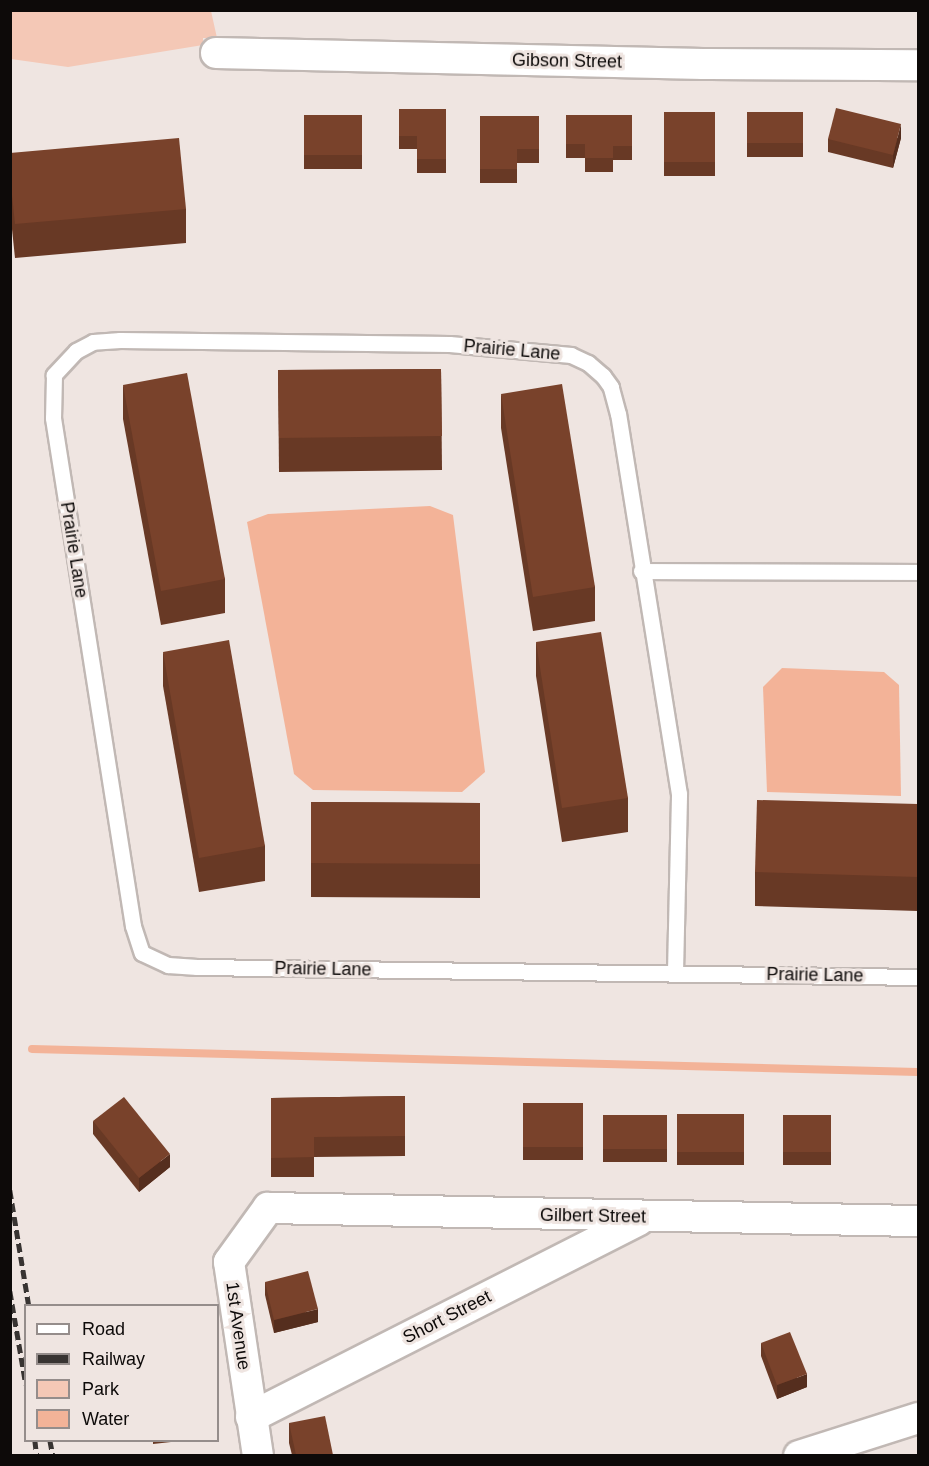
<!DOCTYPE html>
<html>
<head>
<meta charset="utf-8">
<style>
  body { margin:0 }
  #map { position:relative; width:929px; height:1466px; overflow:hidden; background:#efe5e1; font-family:Helvetica,sans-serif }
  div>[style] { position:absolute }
  .green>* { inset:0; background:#f4c8b6 }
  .water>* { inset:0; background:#f3b398 }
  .stream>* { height:8px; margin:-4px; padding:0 4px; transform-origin:4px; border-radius:4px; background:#f3b398 }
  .roads { filter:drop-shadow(2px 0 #c1b8b4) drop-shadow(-2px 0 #c1b8b4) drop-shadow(0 2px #c1b8b4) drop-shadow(0 -2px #c1b8b4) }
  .lane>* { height:15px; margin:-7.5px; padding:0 7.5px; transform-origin:7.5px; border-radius:7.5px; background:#fff }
  .street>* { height:30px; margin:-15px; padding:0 15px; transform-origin:15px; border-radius:15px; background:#fff }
  .rail>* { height:4.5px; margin-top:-2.25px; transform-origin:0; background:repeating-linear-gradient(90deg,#383432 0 9px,transparent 0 13.5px) }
  .wall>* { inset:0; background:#683925 }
  .shaded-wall>* { inset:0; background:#552e1e }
  .building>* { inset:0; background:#79422b }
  span { translate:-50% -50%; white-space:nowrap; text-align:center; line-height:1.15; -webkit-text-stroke:6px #efe5e1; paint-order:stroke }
  .street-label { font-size:18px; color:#0d0a09 }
  .frame { position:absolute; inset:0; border:12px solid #0d0a09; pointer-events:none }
  .legend { position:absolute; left:24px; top:1304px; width:195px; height:138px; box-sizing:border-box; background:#efe5e1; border:2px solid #958d8b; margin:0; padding:8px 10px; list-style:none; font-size:18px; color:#0d0a09 }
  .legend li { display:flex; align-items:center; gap:12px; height:30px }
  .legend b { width:30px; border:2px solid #958d8b }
</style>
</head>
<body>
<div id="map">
  <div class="green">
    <i style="clip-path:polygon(11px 10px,211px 11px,217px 38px,203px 38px,203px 45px,68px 67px,11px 59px)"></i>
  </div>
  <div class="water">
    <i style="clip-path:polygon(430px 506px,453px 515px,485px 772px,462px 792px,313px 790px,294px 774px,247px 522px,268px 514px)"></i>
    <i style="clip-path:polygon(782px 668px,884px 672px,899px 685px,901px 796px,767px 792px,763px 687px)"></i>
  </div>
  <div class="stream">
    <i style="left:32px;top:1049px;width:886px;rotate:1.49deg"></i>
  </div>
  <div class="roads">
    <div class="lane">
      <i style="left:641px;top:571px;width:277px;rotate:0.2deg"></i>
      <i style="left:675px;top:972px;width:178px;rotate:-88.7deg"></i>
      <i style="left:679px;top:794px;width:385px;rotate:-99.1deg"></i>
      <i style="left:618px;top:414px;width:28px;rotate:-105deg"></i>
      <i style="left:611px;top:387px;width:14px;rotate:-126deg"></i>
      <i style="left:603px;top:376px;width:20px;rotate:-139deg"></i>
      <i style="left:588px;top:363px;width:19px;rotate:-155deg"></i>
      <i style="left:571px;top:355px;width:122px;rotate:-174.8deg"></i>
      <i style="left:449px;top:344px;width:329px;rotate:-179.3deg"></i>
      <i style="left:120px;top:340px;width:27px;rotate:176deg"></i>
      <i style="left:93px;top:342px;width:19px;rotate:152deg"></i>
      <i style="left:76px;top:351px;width:33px;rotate:133deg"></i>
      <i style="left:54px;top:375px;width:43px;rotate:91.3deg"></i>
      <i style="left:53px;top:418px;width:514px;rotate:81.05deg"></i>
      <i style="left:133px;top:926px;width:28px;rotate:72deg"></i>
      <i style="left:142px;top:953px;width:29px;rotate:25deg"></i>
      <i style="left:168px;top:965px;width:29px;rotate:4deg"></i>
      <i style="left:197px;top:967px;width:721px;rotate:0.79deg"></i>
    </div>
    <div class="street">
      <i style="left:216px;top:53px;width:487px;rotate:1.3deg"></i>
      <i style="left:703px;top:64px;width:215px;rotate:0.3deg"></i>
      <i style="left:251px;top:1417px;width:435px;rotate:-26.9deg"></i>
      <i style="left:258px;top:1456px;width:196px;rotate:-98.5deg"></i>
      <i style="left:229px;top:1262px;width:67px;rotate:-54.2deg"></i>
      <i style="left:268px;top:1208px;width:650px;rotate:1.15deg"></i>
      <i style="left:799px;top:1456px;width:125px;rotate:-17.7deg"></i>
    </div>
  </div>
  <div class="rail">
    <i style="left:10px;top:1190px;width:118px;rotate:80.7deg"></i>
    <i style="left:10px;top:1291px;width:95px;rotate:80.3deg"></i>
    <i style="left:35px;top:1440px;width:16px;rotate:83deg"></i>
    <i style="left:50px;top:1440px;width:16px;rotate:79deg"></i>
  </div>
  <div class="wall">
    <i style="clip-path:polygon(399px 109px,446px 109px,446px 173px,417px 173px,417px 149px,399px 149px)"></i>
    <i style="clip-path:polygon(664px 112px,715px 112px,715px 176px,664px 176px)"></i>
    <i style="clip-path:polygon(747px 112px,803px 112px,803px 157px,747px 157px)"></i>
    <i style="clip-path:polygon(304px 115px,362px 115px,362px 169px,304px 169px)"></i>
    <i style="clip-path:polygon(566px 115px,632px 115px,632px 160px,613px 160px,613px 172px,585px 172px,585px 158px,566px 158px)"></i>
    <i style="clip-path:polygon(480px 116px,539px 116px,539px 163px,517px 163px,517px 183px,480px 183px)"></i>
    <i style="clip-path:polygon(901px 138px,893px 168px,828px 152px,828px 139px)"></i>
    <i style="clip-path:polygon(10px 153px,186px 209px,186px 243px,15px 258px,10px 210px)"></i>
    <i style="clip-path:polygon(441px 369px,442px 470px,279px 472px,278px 370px)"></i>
    <i style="clip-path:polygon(123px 385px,225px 579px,225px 613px,161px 625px,123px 419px)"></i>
    <i style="clip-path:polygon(501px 394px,595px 587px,595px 621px,533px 631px,501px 428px)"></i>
    <i style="clip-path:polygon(536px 642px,628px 798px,628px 832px,562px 842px,536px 676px)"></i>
    <i style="clip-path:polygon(163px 652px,265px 846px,265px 881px,199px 892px,163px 686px)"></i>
    <i style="clip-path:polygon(311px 802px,480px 803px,480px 898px,311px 897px)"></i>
    <i style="clip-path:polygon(918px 804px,918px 911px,755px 906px,755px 872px)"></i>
    <i style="clip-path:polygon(405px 1096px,405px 1156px,314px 1157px,314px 1177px,271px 1177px,271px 1098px)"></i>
    <i style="clip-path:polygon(523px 1103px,583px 1103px,583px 1160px,523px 1160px)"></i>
    <i style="clip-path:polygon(677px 1114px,744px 1114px,744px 1165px,677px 1165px)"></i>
    <i style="clip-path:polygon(603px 1115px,667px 1115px,667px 1162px,603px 1162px)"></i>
    <i style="clip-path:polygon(783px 1115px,831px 1115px,831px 1165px,783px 1165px)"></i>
    <i style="clip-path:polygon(93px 1121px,170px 1167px,139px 1192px,93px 1134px)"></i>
    <i style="clip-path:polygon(265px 1282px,318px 1322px,274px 1333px,265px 1295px)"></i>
    <i style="clip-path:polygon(761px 1343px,807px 1387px,777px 1399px,761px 1356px)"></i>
    <i style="clip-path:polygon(289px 1423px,333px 1455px,292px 1455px,289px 1443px)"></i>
    <i style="clip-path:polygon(153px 1440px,189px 1440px,153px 1444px)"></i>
  </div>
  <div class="shaded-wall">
    <i style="clip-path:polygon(901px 124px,901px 138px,893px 168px,893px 155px)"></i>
    <i style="clip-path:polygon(170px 1154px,170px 1167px,139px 1192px,139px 1178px)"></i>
    <i style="clip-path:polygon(318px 1309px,318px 1322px,274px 1333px,274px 1320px)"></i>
    <i style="clip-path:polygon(807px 1374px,807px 1387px,777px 1399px,777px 1385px)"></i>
  </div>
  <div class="building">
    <i style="clip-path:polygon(836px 108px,901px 124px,893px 155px,828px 139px)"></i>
    <i style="clip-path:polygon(399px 109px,446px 109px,446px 159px,417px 159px,417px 136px,399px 136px)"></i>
    <i style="clip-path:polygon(664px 112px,715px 112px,715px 162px,664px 162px)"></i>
    <i style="clip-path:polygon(747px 112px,803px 112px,803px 143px,747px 143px)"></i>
    <i style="clip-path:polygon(304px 115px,362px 115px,362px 155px,304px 155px)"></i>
    <i style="clip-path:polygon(566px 115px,632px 115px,632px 146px,613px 146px,613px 158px,585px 158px,585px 144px,566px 144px)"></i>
    <i style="clip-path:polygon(480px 116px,539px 116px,539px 149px,517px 149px,517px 169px,480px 169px)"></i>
    <i style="clip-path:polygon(179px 138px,186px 209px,15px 224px,10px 176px,10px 153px)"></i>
    <i style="clip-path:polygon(441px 369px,442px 436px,279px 438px,278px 370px)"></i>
    <i style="clip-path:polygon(187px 373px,225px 579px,161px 591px,123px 385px)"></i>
    <i style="clip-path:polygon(562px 384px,595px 587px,533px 597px,501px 394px)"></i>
    <i style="clip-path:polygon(601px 632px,628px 798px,562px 808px,536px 642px)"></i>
    <i style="clip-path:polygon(229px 640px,265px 846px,199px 858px,163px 652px)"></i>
    <i style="clip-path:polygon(757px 800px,918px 804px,918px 877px,755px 872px)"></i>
    <i style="clip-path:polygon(311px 802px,480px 803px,480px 864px,311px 863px)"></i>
    <i style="clip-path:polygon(405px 1096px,405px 1136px,314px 1137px,314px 1157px,271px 1158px,271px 1098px)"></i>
    <i style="clip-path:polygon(124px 1097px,170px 1154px,139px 1178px,93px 1121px)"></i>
    <i style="clip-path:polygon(523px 1103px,583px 1103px,583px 1147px,523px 1147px)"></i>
    <i style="clip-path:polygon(677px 1114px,744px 1114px,744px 1152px,677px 1152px)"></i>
    <i style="clip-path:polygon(603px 1115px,667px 1115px,667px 1149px,603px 1149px)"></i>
    <i style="clip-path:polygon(783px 1115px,831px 1115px,831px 1152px,783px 1152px)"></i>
    <i style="clip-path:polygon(308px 1271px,318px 1309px,274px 1320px,265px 1282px)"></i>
    <i style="clip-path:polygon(790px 1332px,807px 1374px,777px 1385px,761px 1343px)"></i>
    <i style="clip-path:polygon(325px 1416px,333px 1455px,296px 1455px,289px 1423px)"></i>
  </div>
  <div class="street-label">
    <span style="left:567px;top:61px;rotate:1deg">Gibson Street</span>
    <span style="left:512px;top:350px;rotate:5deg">Prairie Lane</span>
    <span style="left:74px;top:550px;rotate:81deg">Prairie Lane</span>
    <span style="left:323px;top:969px;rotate:1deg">Prairie Lane</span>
    <span style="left:815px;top:975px;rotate:1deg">Prairie Lane</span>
    <span style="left:593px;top:1216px;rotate:1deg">Gilbert Street</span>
    <span style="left:447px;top:1317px;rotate:-27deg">Short Street</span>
    <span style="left:238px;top:1326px;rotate:82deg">1st Avenue</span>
  </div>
  <div class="frame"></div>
  <ul class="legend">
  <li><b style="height:8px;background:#fff"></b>Road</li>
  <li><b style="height:8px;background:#383432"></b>Railway</li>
  <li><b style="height:16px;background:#f4c8b6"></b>Park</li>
  <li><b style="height:16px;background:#f3b398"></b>Water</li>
  </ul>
</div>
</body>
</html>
